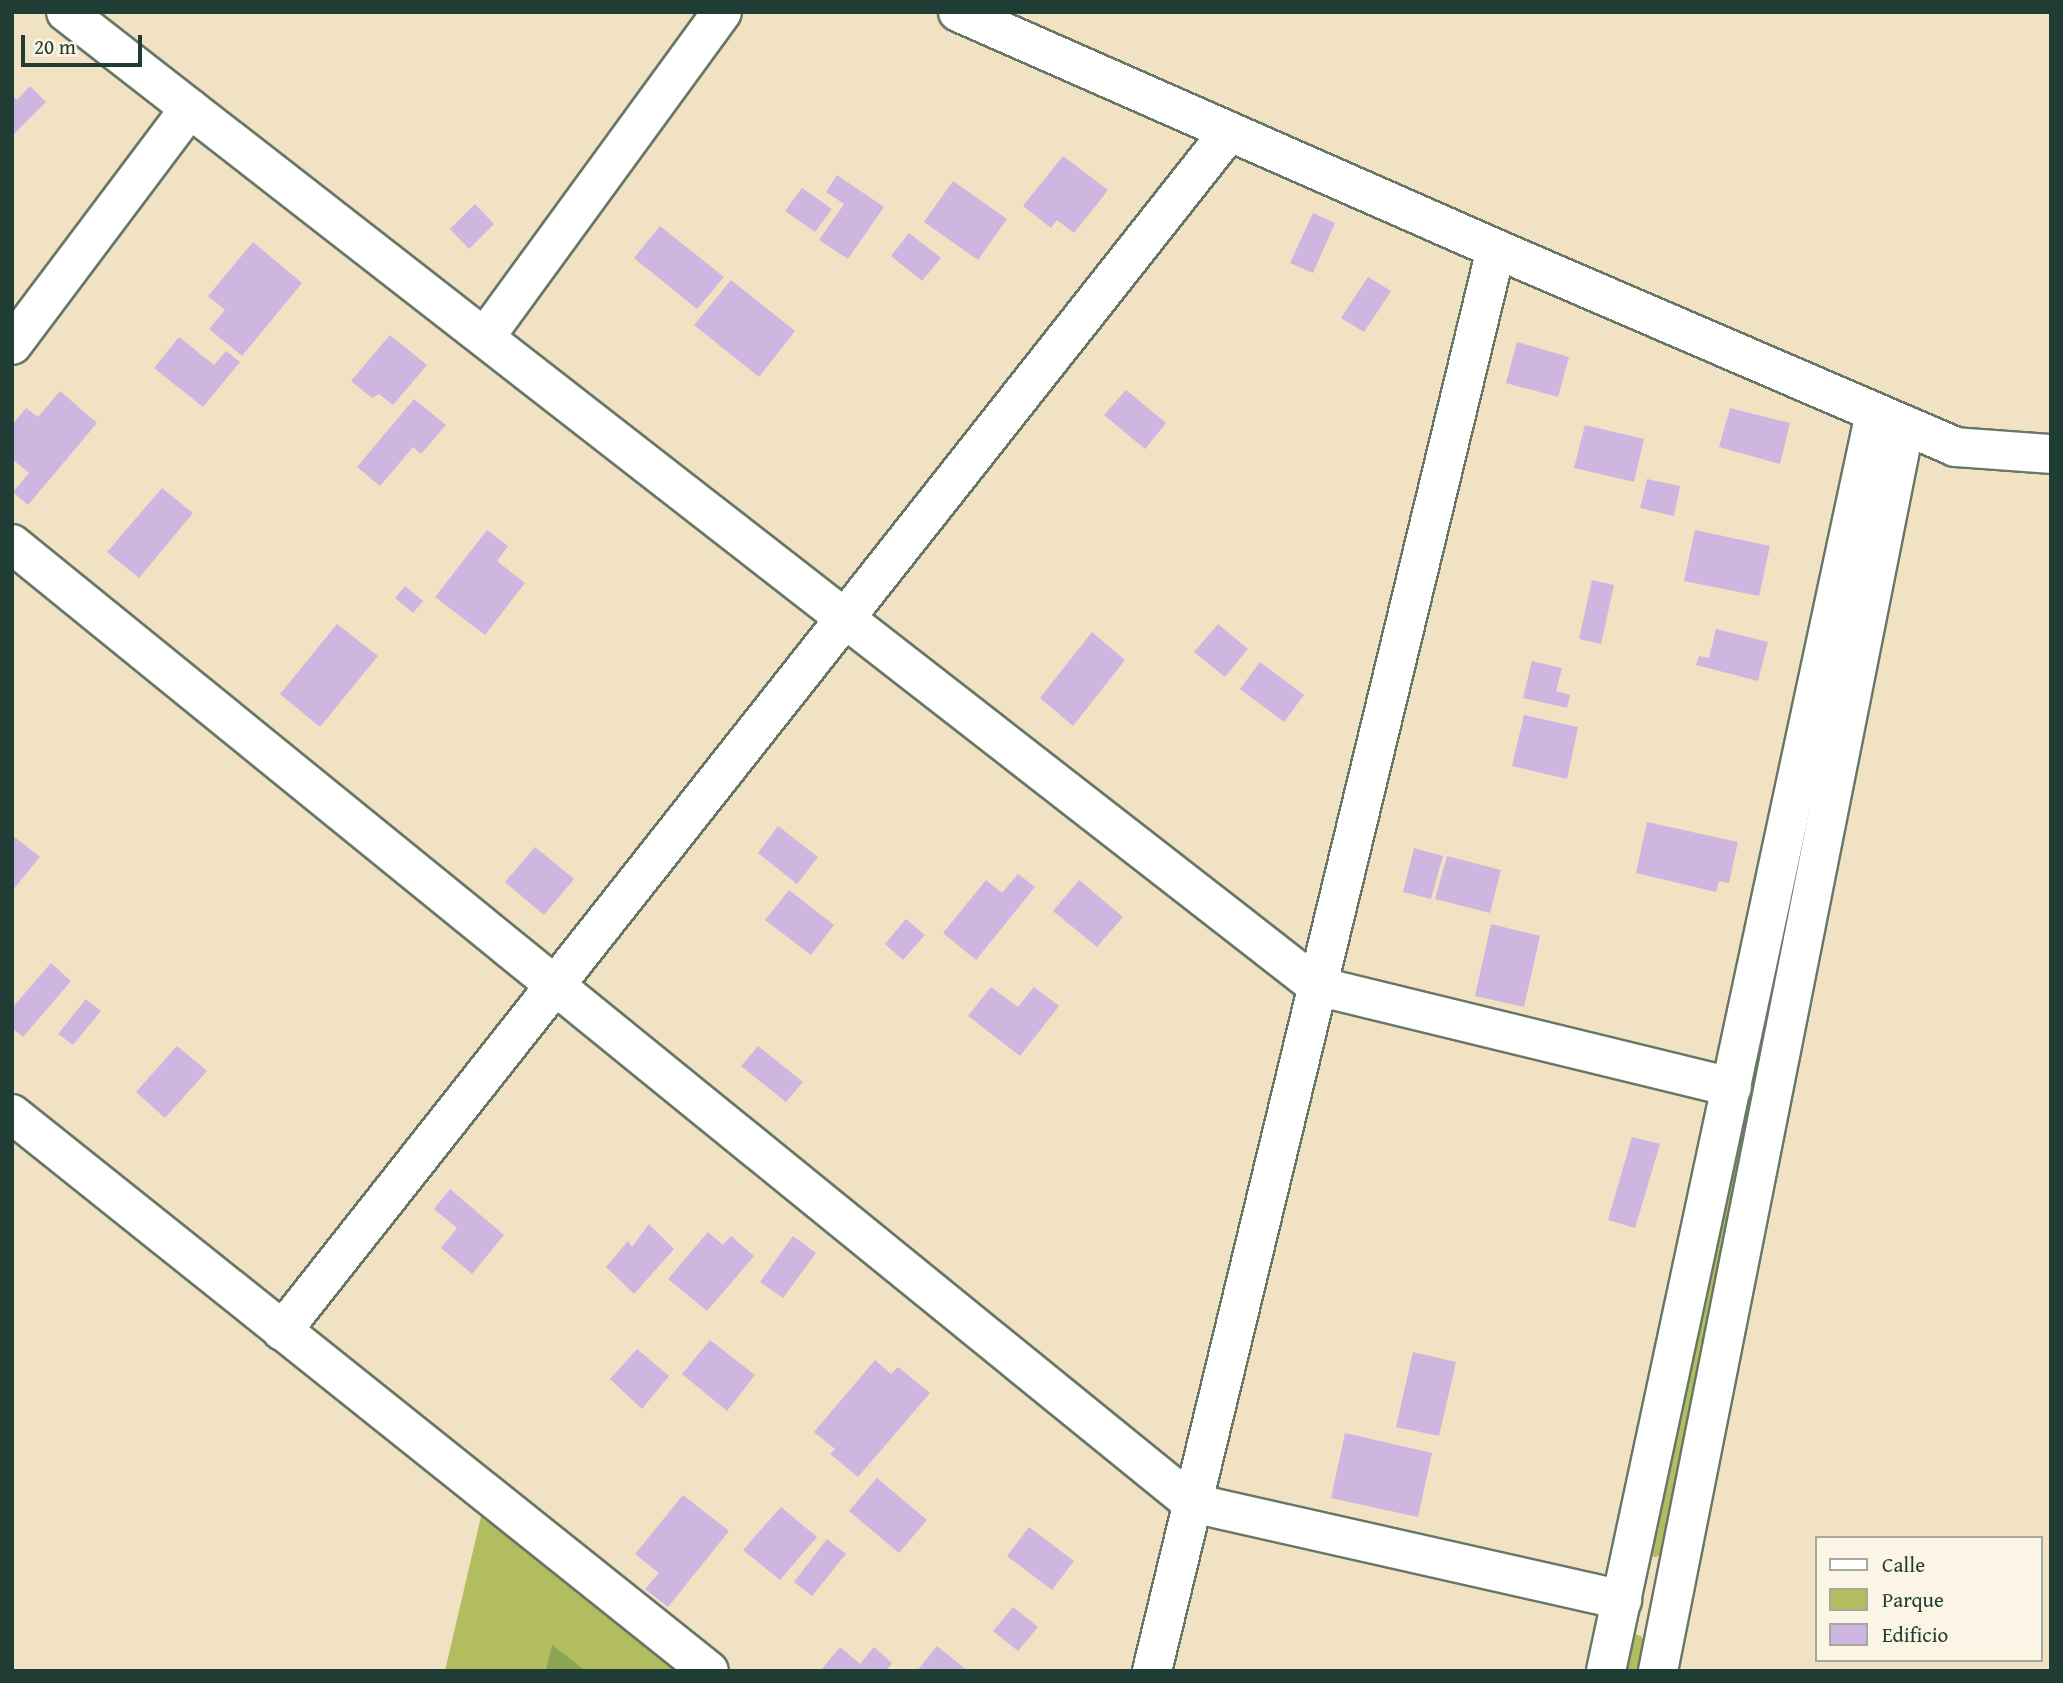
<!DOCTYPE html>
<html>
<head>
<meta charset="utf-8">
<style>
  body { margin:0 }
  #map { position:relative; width:2063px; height:1683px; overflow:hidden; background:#f1e2c4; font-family:"Gentium Book Plus",serif }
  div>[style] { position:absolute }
  .green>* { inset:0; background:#b1bd5e }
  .forest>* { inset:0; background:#8ca455 }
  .building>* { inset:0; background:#ceb6e0 }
  .roads { filter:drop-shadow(2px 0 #687766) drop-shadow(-2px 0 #687766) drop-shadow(0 2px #687766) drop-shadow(0 -2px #687766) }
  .minor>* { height:38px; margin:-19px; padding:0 19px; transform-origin:19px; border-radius:19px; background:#fff }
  span { translate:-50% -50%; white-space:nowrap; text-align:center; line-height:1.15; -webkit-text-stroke:5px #fcf5e5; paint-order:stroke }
  .frame { position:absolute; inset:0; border:14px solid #1f3d34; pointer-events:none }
  .legend { position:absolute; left:1815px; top:1536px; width:228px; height:126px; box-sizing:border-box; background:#fcf5e5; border:2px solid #a4ab9e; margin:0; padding:9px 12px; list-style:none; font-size:21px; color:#1f3d34 }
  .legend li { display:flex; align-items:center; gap:14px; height:35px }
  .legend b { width:35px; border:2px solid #a4ab9e }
  .scale { position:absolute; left:21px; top:35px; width:121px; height:32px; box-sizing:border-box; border:4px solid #1f3d34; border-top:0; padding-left:9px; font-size:21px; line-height:24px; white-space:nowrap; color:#1f3d34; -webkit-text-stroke:5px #fcf5e5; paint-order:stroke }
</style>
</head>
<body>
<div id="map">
  <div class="green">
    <i style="clip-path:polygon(1739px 1137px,1747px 1140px,1663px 1554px,1656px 1557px,1650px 1556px)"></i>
    <i style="clip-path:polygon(483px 1508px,690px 1671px,445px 1671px)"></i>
    <i style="clip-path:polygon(1634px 1634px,1641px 1636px,1645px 1643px,1639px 1671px,1621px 1671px,1630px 1637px)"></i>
  </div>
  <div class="forest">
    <i style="clip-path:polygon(552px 1645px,586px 1671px,546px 1671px)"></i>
  </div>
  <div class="building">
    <i style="clip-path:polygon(30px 86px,46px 102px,14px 134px,12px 95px,17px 100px)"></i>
    <i style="clip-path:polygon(1063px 156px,1108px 190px,1074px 233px,1057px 220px,1051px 228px,1023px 206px)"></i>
    <i style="clip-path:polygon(837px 175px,884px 207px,848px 259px,819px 240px,844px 204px,826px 192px)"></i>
    <i style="clip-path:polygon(953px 181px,1007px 219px,978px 260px,924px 222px)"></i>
    <i style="clip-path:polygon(802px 188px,832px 209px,815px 232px,785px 211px)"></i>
    <i style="clip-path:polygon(475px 204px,494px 224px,469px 249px,450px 229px)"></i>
    <i style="clip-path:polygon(1313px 213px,1335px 223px,1313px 273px,1290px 263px)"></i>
    <i style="clip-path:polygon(660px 226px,724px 277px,697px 309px,634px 258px)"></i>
    <i style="clip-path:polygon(909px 233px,941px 258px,922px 281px,891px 256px)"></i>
    <i style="clip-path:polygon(253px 242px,302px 283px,242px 356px,209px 329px,225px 310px,208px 296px)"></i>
    <i style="clip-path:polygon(1368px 277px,1391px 291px,1364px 332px,1341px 318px)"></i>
    <i style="clip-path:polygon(731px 280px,795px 331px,759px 377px,694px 325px)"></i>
    <i style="clip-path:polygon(390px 335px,427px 365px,393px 405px,379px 394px,372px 398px,351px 381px)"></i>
    <i style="clip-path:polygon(179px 337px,214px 365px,226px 351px,240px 362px,203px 407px,154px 368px)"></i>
    <i style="clip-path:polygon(1517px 342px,1569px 357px,1558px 397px,1506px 383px)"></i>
    <i style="clip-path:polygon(1126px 390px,1166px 423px,1145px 449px,1104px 415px)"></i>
    <i style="clip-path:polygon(60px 391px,97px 423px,28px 505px,13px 492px,29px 473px,12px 459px,12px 425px,26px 408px,38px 417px)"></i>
    <i style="clip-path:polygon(414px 399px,446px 425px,421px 454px,413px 447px,380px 486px,357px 467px)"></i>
    <i style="clip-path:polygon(1730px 408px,1790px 423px,1780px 464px,1719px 447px)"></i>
    <i style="clip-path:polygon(1585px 425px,1644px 439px,1634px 482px,1574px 468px)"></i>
    <i style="clip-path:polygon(1647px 479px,1680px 486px,1674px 516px,1640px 508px)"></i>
    <i style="clip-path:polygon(162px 488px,193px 513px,139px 578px,107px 552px)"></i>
    <i style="clip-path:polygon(487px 530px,508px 546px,497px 561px,525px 583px,485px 635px,435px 597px)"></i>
    <i style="clip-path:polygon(1695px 530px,1770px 546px,1759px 596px,1684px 581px)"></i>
    <i style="clip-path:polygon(1592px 580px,1614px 585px,1601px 644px,1579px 639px)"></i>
    <i style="clip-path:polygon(405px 586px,423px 601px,413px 613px,395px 598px)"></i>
    <i style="clip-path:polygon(337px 624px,378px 656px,320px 727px,280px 694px)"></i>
    <i style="clip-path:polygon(1218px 624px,1248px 649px,1225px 677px,1194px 652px)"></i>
    <i style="clip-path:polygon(1716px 629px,1768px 642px,1758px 681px,1696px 665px,1699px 656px,1709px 658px)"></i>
    <i style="clip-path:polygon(1092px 632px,1125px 660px,1073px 726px,1040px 698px)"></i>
    <i style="clip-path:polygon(1532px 661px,1562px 668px,1556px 691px,1570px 695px,1567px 708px,1523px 698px)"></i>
    <i style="clip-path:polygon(1260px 662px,1304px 695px,1284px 722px,1240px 689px)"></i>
    <i style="clip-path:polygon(1524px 715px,1578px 727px,1567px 779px,1512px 766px)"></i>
    <i style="clip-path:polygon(1647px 822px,1738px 842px,1729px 883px,1719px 881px,1716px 892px,1636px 873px)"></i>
    <i style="clip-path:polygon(778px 826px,818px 857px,797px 884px,758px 853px)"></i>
    <i style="clip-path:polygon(12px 835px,40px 857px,12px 891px)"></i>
    <i style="clip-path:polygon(535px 847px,574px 879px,544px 915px,505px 882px)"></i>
    <i style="clip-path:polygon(1414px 848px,1443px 856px,1431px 899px,1403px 892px)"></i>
    <i style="clip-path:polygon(1447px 856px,1501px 870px,1490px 913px,1435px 899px)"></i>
    <i style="clip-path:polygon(1018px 874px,1035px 887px,976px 960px,943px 933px,986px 880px,1002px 893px)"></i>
    <i style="clip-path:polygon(1079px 880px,1123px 917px,1097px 947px,1053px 911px)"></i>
    <i style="clip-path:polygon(789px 890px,834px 925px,811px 955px,765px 920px)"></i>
    <i style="clip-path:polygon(906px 919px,925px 935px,903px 960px,885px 944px)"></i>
    <i style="clip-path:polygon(1491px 924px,1540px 936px,1524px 1007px,1475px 996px)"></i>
    <i style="clip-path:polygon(51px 963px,71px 981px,23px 1037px,12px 1028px,12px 1008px)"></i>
    <i style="clip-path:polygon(991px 987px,1018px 1007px,1034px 987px,1059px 1006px,1020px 1056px,968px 1016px)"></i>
    <i style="clip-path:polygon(86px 999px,101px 1011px,73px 1045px,58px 1034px)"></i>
    <i style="clip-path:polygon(177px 1046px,207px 1071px,165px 1118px,136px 1092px)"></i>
    <i style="clip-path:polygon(758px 1046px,803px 1082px,786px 1102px,741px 1066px)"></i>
    <i style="clip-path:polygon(1632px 1137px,1660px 1144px,1635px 1228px,1608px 1220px)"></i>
    <i style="clip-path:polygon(450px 1189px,504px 1235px,472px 1274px,441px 1248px,457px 1228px,434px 1209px)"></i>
    <i style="clip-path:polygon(649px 1224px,674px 1249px,634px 1294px,606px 1267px,628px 1241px,632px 1247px)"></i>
    <i style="clip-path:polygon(708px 1232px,723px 1245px,731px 1236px,754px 1256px,707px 1311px,668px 1279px)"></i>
    <i style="clip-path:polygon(793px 1236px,816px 1253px,783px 1298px,760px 1282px)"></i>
    <i style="clip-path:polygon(710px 1340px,755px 1375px,727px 1411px,682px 1374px)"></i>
    <i style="clip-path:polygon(637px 1349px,669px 1376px,642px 1409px,610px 1379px)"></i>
    <i style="clip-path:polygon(1413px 1352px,1456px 1362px,1439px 1436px,1396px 1427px)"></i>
    <i style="clip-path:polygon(875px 1360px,891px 1374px,898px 1367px,930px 1393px,858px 1477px,830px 1454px,835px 1449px,814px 1432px)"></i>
    <i style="clip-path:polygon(1345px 1433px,1432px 1453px,1418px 1517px,1331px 1498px)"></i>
    <i style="clip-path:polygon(877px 1478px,927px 1520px,899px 1553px,849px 1511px)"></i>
    <i style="clip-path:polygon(683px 1495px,729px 1531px,668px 1607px,645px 1589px,659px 1573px,635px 1554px)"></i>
    <i style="clip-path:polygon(781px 1507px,817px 1537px,780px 1580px,743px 1550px)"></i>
    <i style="clip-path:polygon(1029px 1527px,1074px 1561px,1052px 1590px,1007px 1556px)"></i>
    <i style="clip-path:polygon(827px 1539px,846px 1554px,812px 1596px,794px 1582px)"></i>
    <i style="clip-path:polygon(1013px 1607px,1038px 1627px,1018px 1651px,993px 1631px)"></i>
    <i style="clip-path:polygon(937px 1646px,968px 1671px,917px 1671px)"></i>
    <i style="clip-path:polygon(840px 1647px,860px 1664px,874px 1647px,892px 1663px,886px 1671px,820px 1671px)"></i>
  </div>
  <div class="roads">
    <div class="minor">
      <i style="left:66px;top:12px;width:1585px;rotate:37.9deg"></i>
      <i style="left:1317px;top:986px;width:427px;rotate:13.7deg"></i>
      <i style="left:958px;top:12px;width:588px;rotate:23.77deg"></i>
      <i style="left:1496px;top:249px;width:500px;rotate:23.3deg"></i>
      <i style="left:1955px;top:447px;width:96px;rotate:4.2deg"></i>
      <i style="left:485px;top:337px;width:402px;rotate:-53.9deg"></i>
      <i style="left:12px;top:345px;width:296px;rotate:-53.1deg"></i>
      <i style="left:12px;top:544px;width:1521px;rotate:39.1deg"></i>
      <i style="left:1192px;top:1503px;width:441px;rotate:12.7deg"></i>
      <i style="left:12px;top:1114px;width:892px;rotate:38.63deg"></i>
      <i style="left:282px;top:1331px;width:1528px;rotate:-51.7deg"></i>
      <i style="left:1152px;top:1671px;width:1463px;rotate:-76.4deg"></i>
      <i style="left:1606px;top:1671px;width:1286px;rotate:-77.93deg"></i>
      <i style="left:1658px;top:1671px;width:1270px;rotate:-78.79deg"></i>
    </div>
  </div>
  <div class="frame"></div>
  <ul class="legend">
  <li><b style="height:9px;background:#fff"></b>Calle</li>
  <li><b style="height:19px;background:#b1bd5e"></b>Parque</li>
  <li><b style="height:19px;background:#ceb6e0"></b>Edificio</li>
  </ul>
  <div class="scale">20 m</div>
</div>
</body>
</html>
